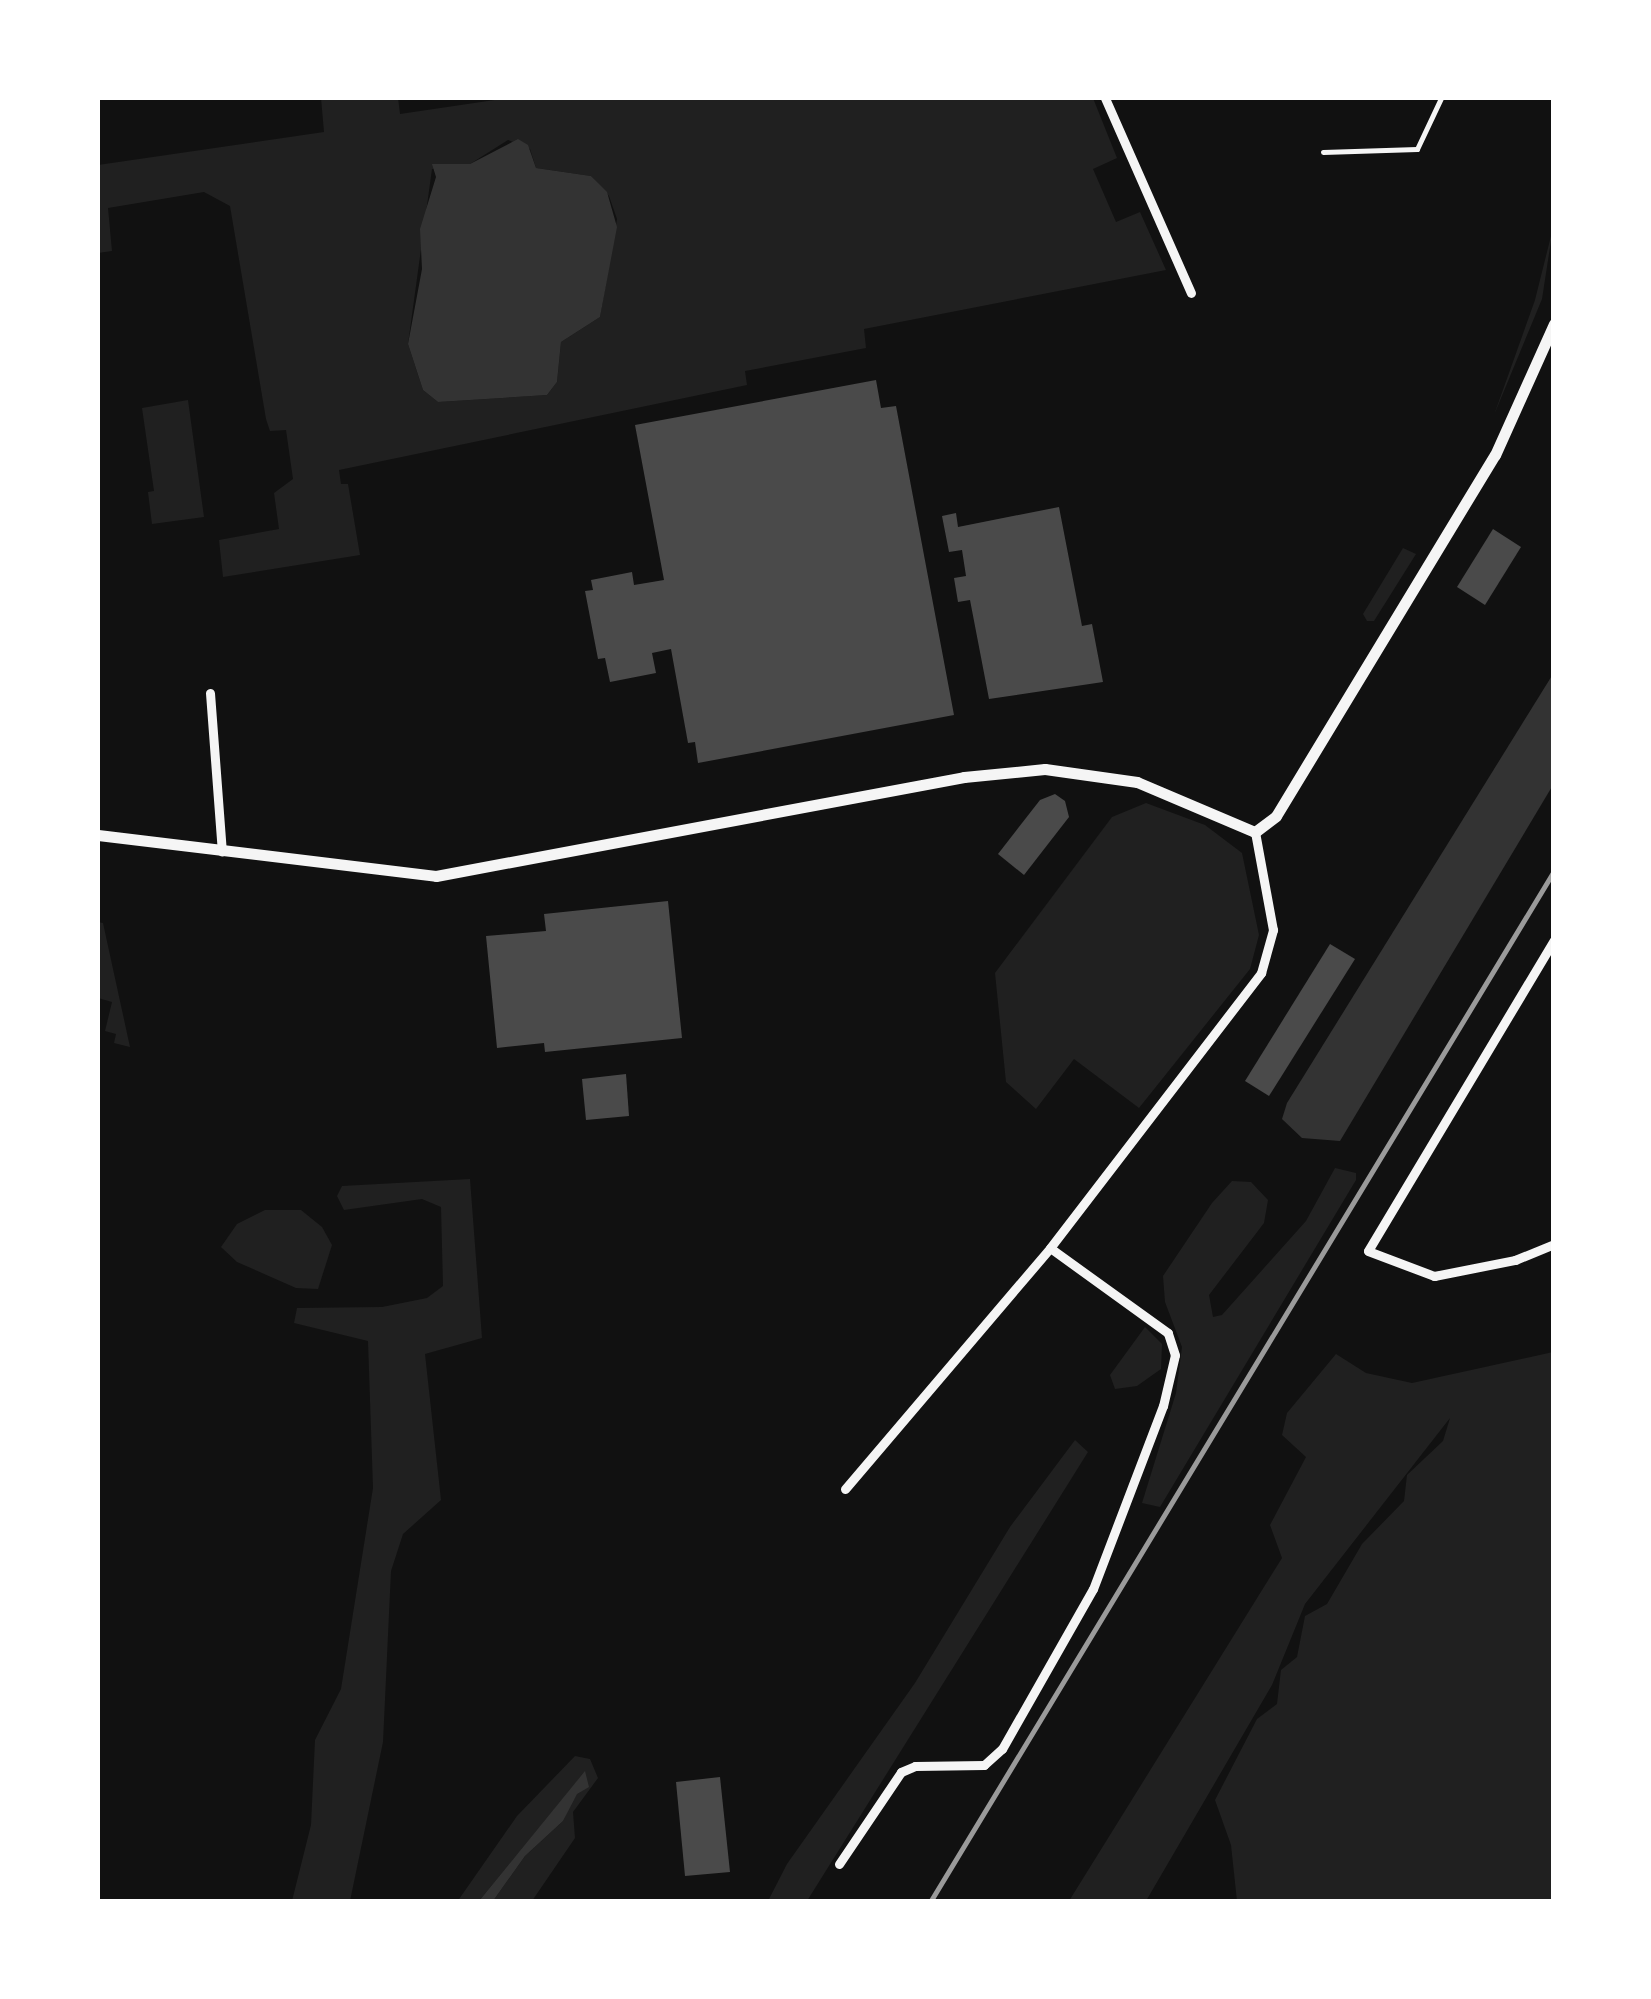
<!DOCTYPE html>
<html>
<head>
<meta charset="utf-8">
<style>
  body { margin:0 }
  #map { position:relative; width:1651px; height:1999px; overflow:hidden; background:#111; font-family:"Public Sans",sans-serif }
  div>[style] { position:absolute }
  .green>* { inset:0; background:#202020 }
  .water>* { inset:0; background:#333 }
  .building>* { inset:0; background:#4a4a4a }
  .service>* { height:5px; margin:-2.5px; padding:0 2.5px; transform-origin:2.5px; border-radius:2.5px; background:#f5f5f5 }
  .minor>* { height:9px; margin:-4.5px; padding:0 4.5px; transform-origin:4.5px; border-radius:4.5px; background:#f5f5f5 }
  .tertiary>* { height:11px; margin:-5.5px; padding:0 5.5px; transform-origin:5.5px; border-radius:5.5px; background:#f5f5f5 }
  .rail>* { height:5px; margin:-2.5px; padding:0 2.5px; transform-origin:2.5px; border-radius:2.5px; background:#9a9a9a }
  span { translate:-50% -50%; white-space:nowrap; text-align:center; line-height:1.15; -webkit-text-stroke:8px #fff; paint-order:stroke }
  .frame { position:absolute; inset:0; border:100px solid #fff; pointer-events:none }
</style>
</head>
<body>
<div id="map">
  <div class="green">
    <i style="clip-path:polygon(evenodd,321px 98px,398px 98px,400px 114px,508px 98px,1093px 98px,1117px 158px,1093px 169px,1116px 222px,1140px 212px,1166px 270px,864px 329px,866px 348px,745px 371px,747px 385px,339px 470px,341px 484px,348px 484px,360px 555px,223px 577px,219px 540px,279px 529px,274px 493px,293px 479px,286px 430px,270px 431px,266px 419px,230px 206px,204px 192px,108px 208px,112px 251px,98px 253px,98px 165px,324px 132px,321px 98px,508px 140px,530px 149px,536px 168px,591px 176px,609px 196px,617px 219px,600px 317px,561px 342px,557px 382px,547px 395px,438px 402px,423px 390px,408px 344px,432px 169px,470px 164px,508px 140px)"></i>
    <i style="clip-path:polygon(1553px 228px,1542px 299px,1494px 415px,1535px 300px)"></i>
    <i style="clip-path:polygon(188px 400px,204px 517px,152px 524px,148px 492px,154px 491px,142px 408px)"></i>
    <i style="clip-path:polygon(1403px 548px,1416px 554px,1374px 621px,1367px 621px,1363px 614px)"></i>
    <i style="clip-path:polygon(1146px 803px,1205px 825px,1242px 853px,1259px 935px,1250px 969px,1139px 1108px,1074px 1059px,1036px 1109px,1006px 1082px,995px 973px,1112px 817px)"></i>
    <i style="clip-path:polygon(98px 922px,103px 923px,130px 1047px,114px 1043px,116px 1034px,105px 1031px,112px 1002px,98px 998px)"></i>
    <i style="clip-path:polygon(1335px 1168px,1356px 1173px,1356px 1180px,1160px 1507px,1142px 1503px,1176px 1393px,1182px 1347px,1165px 1302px,1163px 1276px,1212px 1203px,1232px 1181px,1251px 1182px,1268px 1200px,1264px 1223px,1209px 1295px,1213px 1317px,1222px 1315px,1306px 1221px)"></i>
    <i style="clip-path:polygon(470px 1179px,482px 1338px,425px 1354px,441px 1500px,403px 1534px,391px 1571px,383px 1742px,350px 1901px,292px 1901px,311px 1825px,315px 1740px,341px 1689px,373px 1488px,368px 1341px,294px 1323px,297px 1308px,382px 1307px,427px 1298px,443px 1286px,441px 1207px,422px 1199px,344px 1210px,337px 1196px,342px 1186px)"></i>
    <i style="clip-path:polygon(265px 1210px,301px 1210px,322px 1227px,332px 1245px,318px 1289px,296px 1288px,237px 1262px,221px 1247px,237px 1224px)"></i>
    <i style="clip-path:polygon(1145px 1327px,1162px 1344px,1161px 1369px,1137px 1386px,1115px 1389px,1110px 1375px)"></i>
    <i style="clip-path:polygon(1553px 1352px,1553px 1901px,1237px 1901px,1231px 1845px,1215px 1800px,1257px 1719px,1277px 1704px,1281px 1670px,1297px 1657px,1305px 1616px,1327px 1604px,1362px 1544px,1404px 1501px,1407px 1475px,1443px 1441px,1450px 1418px,1305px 1604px,1272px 1685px,1146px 1901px,1069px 1901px,1282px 1558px,1270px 1525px,1306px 1457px,1282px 1435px,1287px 1413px,1336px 1354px,1366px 1373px,1412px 1383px)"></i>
    <i style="clip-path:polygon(1075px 1440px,1088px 1452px,807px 1901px,768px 1901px,787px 1864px,915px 1683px,1010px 1527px)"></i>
    <i style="clip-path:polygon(575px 1756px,590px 1759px,598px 1778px,573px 1812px,575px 1838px,532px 1901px,493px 1901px,525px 1856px,563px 1821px,585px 1772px,479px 1901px,457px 1902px,517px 1816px)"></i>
  </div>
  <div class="water">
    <i style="clip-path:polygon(518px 139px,528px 145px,536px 168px,591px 176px,607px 192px,617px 227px,600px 317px,561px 342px,557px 382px,547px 395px,438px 402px,423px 390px,408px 344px,422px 269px,420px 229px,436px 177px,432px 164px,470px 164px)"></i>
    <i style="clip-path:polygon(1553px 674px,1553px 785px,1340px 1141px,1302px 1138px,1282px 1119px,1287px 1103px)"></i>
    <i style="clip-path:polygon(585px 1771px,589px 1787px,577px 1794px,563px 1821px,525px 1856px,493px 1901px,479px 1901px)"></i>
  </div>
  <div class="building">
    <i style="clip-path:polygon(876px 380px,881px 408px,896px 406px,954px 715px,698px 763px,695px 742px,688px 743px,671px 649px,652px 653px,656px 673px,610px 682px,605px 658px,598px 659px,585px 591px,593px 590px,591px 580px,632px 572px,634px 585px,664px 580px,635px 425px)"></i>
    <i style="clip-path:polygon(1059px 507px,1082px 626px,1092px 624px,1103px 682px,989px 699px,970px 600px,958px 602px,954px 578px,966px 576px,962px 550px,949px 552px,942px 516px,956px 513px,958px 527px)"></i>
    <i style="clip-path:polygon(1493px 529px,1521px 547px,1485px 605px,1457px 587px)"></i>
    <i style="clip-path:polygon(1055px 794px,1065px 801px,1069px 817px,1024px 875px,998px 854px,1040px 800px)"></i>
    <i style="clip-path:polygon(668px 901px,682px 1038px,545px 1052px,544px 1043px,497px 1048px,486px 936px,546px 931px,544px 914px)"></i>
    <i style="clip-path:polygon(1330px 944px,1355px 959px,1269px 1096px,1245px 1081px)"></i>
    <i style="clip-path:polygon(626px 1074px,629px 1116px,586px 1120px,582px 1079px)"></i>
    <i style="clip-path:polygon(720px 1777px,730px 1872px,685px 1876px,676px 1782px)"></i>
  </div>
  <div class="service">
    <i style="left:1323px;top:152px;width:94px;rotate:-1.8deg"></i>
    <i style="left:1417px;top:149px;width:56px;rotate:-64.8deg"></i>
  </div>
  <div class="minor">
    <i style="left:1105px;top:98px;width:213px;rotate:66.2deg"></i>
    <i style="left:210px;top:693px;width:159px;rotate:85.7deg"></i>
    <i style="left:1554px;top:940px;width:362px;rotate:120.9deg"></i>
    <i style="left:1368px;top:1251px;width:71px;rotate:20.7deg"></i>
    <i style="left:1434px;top:1276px;width:83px;rotate:-11.2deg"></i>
    <i style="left:1515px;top:1260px;width:42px;rotate:-22.3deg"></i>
    <i style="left:845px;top:1489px;width:316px;rotate:-49.6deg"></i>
    <i style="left:1050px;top:1248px;width:347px;rotate:-52.5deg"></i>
    <i style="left:1261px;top:973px;width:45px;rotate:-74.4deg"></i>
    <i style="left:1273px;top:930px;width:100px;rotate:-100.4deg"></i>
    <i style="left:839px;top:1864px;width:111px;rotate:-56deg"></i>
    <i style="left:901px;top:1772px;width:15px;rotate:-23deg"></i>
    <i style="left:915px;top:1766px;width:69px;rotate:-0.8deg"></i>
    <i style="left:984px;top:1765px;width:24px;rotate:-42deg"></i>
    <i style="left:1002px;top:1749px;width:184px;rotate:-60.4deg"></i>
    <i style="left:1093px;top:1589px;width:196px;rotate:-69.1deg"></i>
    <i style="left:1163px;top:1406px;width:52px;rotate:-76.8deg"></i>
    <i style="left:1175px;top:1355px;width:23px;rotate:-108deg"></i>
    <i style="left:1168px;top:1333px;width:145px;rotate:-144.2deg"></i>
  </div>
  <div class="tertiary">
    <i style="left:98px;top:835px;width:340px;rotate:6.9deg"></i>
    <i style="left:436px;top:876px;width:537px;rotate:-10.62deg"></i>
    <i style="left:964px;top:777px;width:81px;rotate:-5.6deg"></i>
    <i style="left:1045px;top:769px;width:93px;rotate:8deg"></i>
    <i style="left:1137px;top:782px;width:128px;rotate:23deg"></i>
    <i style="left:1255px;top:832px;width:26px;rotate:-37deg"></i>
    <i style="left:1276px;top:816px;width:422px;rotate:-58.8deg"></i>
    <i style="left:1495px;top:455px;width:144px;rotate:-65.8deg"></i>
  </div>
  <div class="rail">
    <i style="left:930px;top:1902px;width:1205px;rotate:-58.82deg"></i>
  </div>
  <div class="frame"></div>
</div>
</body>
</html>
